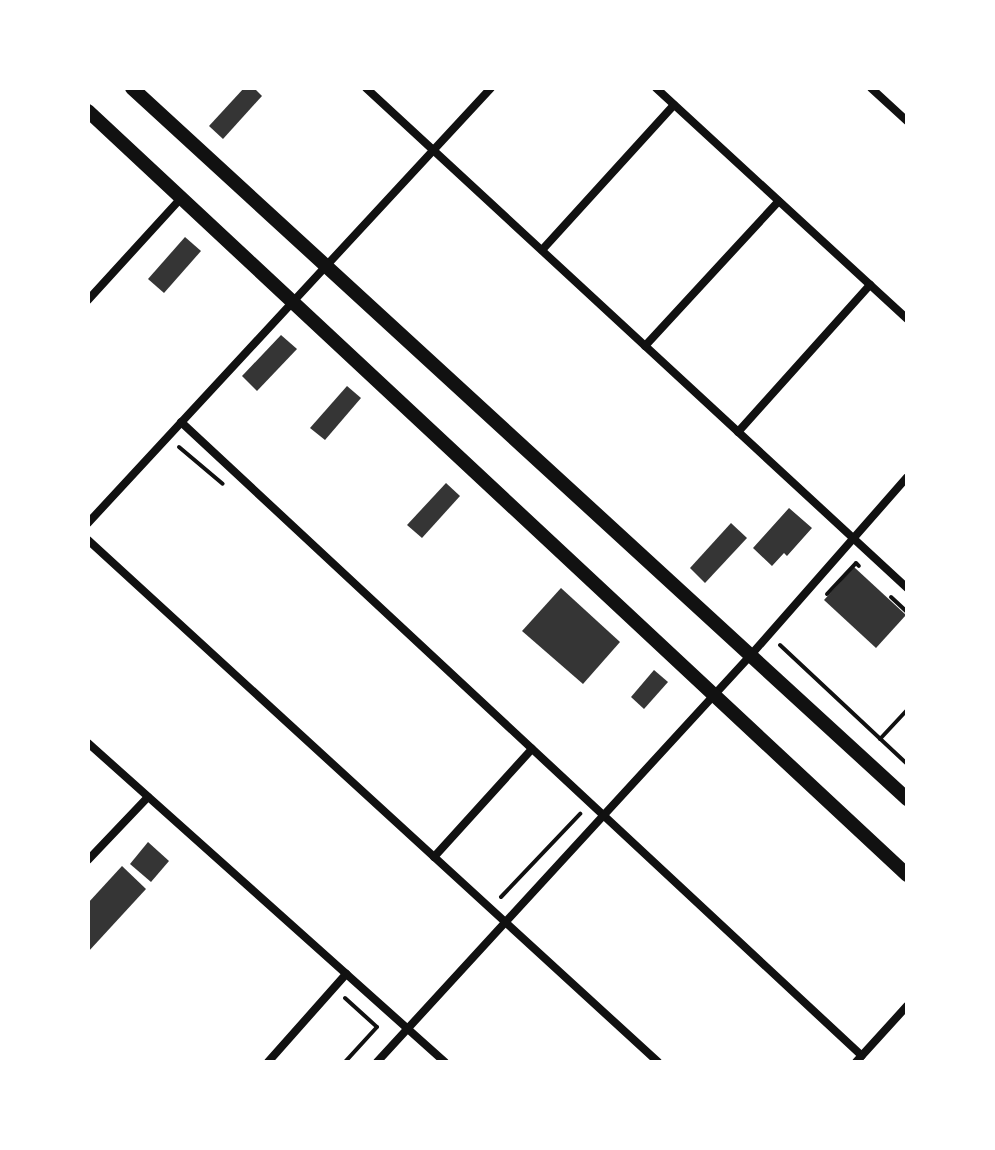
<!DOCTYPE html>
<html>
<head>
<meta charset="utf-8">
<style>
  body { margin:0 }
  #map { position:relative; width:995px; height:1150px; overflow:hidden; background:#fff; font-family:"PT Sans",sans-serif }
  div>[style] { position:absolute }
  .building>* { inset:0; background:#353535 }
  .path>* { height:4px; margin:-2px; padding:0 2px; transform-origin:2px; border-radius:2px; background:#111 }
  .minor>* { height:8px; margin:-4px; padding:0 4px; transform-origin:4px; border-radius:4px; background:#111 }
  .primary>* { height:14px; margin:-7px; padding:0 7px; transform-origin:7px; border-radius:7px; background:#111 }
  span { translate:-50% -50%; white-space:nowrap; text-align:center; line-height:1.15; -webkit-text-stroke:6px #fff; paint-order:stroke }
  .frame { position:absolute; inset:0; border:90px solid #fff; pointer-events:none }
</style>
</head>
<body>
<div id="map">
  <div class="building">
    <i style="clip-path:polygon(244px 88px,254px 88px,262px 96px,223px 139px,209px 126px)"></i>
    <i style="clip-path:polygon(185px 237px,201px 251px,164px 293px,148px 279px)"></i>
    <i style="clip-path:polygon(281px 335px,297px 349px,257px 391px,242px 376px)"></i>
    <i style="clip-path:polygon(347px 386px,361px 398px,325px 440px,310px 428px)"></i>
    <i style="clip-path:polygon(446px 483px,460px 496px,422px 538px,407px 525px)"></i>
    <i style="clip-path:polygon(789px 508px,812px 528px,787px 556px,784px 553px,772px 566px,753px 548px)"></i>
    <i style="clip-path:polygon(731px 523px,747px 538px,705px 583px,690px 568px)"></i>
    <i style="clip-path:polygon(854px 567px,906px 615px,876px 648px,824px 600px)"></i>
    <i style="clip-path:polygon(561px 588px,620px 642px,583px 684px,522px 631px)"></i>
    <i style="clip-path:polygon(654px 670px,668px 682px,644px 709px,631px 697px)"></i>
    <i style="clip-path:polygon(148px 842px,169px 861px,151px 882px,130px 864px)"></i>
    <i style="clip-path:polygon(122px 866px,146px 889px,88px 952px,88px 903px)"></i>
  </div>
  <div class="path">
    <i style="left:179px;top:447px;width:57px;rotate:40.1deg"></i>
    <i style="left:827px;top:594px;width:42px;rotate:-46.9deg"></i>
    <i style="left:856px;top:563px;width:4px;rotate:45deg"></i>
    <i style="left:891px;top:597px;width:22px;rotate:43deg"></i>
    <i style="left:780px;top:645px;width:174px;rotate:43.1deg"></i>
    <i style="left:880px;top:739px;width:40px;rotate:-47deg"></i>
    <i style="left:501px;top:897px;width:115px;rotate:-46.4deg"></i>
    <i style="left:345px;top:998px;width:43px;rotate:42.2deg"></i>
    <i style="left:377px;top:1027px;width:47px;rotate:132.4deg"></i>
  </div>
  <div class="minor">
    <i style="left:366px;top:88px;width:737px;rotate:42.74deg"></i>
    <i style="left:656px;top:88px;width:341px;rotate:42.6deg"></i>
    <i style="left:871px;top:88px;width:49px;rotate:42.5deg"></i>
    <i style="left:542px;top:250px;width:196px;rotate:-47.7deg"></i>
    <i style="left:88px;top:300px;width:138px;rotate:-47.6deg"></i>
    <i style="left:645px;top:346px;width:197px;rotate:-47.3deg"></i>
    <i style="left:181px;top:422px;width:930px;rotate:42.95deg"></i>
    <i style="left:738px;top:432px;width:198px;rotate:-48.1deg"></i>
    <i style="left:88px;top:523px;width:593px;rotate:-47.19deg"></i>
    <i style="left:88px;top:540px;width:773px;rotate:42.48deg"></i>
    <i style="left:88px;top:743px;width:479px;rotate:41.8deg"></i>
    <i style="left:434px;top:857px;width:146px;rotate:-47.8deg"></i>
    <i style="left:88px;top:860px;width:87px;rotate:-46.4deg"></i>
    <i style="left:268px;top:1062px;width:118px;rotate:-48.4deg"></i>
    <i style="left:377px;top:1062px;width:551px;rotate:-47.43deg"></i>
    <i style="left:750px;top:656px;width:238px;rotate:-48.7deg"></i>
    <i style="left:856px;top:1062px;width:76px;rotate:-47.7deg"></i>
  </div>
  <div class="primary">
    <i style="left:132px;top:88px;width:1052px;rotate:42.53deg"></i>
    <i style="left:88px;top:111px;width:1120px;rotate:43.01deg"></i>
  </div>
  <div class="frame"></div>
</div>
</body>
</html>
